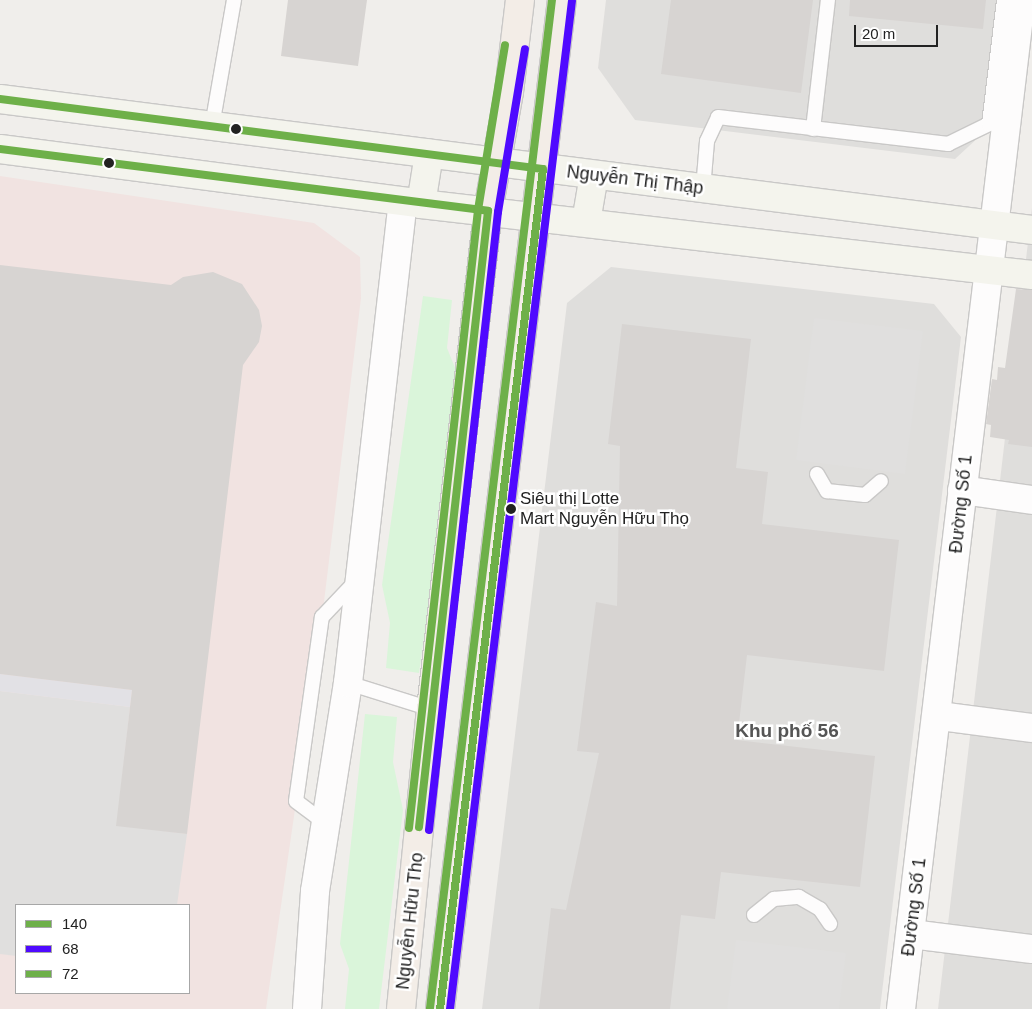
<!DOCTYPE html>
<html>
<head>
<meta charset="utf-8">
<style>
  body { margin:0 }
  #map { position:relative; width:1032px; height:1009px; overflow:hidden; background:#f0eeeb; font-family:Arial,sans-serif }
  div>[style] { position:absolute }
  .residential>* { inset:0; background:#dfdedc }
  .commercial>* { inset:0; background:#f1e3e1 }
  .park>* { inset:0; background:#daf5da }
  .parking>* { inset:0; background:#e0dfde }
  .plaza>* { inset:0; background:#e2e1e5 }
  .building>* { inset:0; background:#d7d4d2 }
  .roads { filter:drop-shadow(1px 0 #c9c8c7) drop-shadow(-1px 0 #c9c8c7) drop-shadow(0 1px #c9c8c7) drop-shadow(0 -1px #c9c8c7) }
  .service>* { height:14px; margin:-7px; padding:0 7px; transform-origin:7px; border-radius:7px; background:#fdfcfc }
  .minor>* { height:28px; margin:-14px; padding:0 14px; transform-origin:14px; border-radius:14px; background:#fdfcfc }
  .secondary>* { height:28px; margin:-14px; padding:0 14px; transform-origin:14px; border-radius:14px; background:#f4f4ed }
  .primary>* { height:28px; margin:-14px; padding:0 14px; transform-origin:14px; border-radius:14px; background:#f3ede7 }
  .bus-1>* { height:8px; margin:-4px; padding:0 4px; transform-origin:4px; border-radius:4px; background:#6eb049 }
  .bus-2>* { height:8px; margin:-4px; padding:0 4px; transform-origin:4px; border-radius:4px; background:#4f0aff }
  .bus-3>* { height:8px; margin:-4px; padding:0 4px; transform-origin:4px; border-radius:4px; background:#6eb049 }
  .dots>* { width:14px; height:14px; translate:-50% -50%; box-sizing:border-box; border:2px solid #fff; border-radius:50% }
  span { translate:-50% -50%; white-space:nowrap; text-align:center; line-height:1.15; -webkit-text-stroke:5px #fff; paint-order:stroke }
  .bus-label { font-size:17px; color:#222 }
  .left { translate:0 -50%; text-align:left }
  .street-label { font-size:18px; color:#222 }
  .neighbourhood-label { font-size:19px; color:#555; font-weight:700 }
  .legend { position:absolute; left:15px; top:904px; width:175px; height:90px; box-sizing:border-box; background:#fff; border:1px solid #a7a7a7; margin:0; padding:6px 9px; list-style:none; font-size:15px; color:#222 }
  .legend li { display:flex; align-items:center; gap:10px; height:25px }
  .legend b { width:25px; border:1px solid #a7a7a7 }
  .scale { position:absolute; left:854px; top:25px; width:84px; height:22px; box-sizing:border-box; border:2px solid #222; border-top:0; padding-left:6px; font-size:15px; line-height:18px; white-space:nowrap; color:#222; -webkit-text-stroke:4px #fff; paint-order:stroke }
</style>
</head>
<body>
<div id="map">
  <div class="residential">
    <i style="clip-path:polygon(606px 0,998px 0,981px 135px,955px 159px,635px 120px,598px 68px)"></i>
    <i style="clip-path:polygon(1032px 208px,1032px 1009px,938px 1009px)"></i>
    <i style="clip-path:polygon(611px 267px,934px 304px,961px 337px,880px 1009px,482px 1009px,567px 303px)"></i>
  </div>
  <div class="commercial">
    <i style="clip-path:polygon(evenodd,0 176px,314px 223px,360px 257px,361px 298px,318px 651px,266px 1009px,0 1009px,0 176px,16px 905px,189px 905px,189px 993px,16px 993px,16px 905px)"></i>
  </div>
  <div class="park">
    <i style="clip-path:polygon(423px 296px,452px 300px,447px 348px,460px 380px,419px 673px,386px 668px,390px 623px,382px 585px)"></i>
    <i style="clip-path:polygon(365px 714px,397px 717px,393px 762px,403px 810px,379px 1009px,345px 1009px,349px 969px,340px 944px)"></i>
  </div>
  <div class="parking">
    <i style="clip-path:polygon(814px 318px,923px 331px,905px 474px,796px 460px)"></i>
    <i style="clip-path:polygon(0 691px,130px 707px,117px 825px,187px 834px,177px 905px,16px 905px,16px 956px,0 954px)"></i>
    <i style="clip-path:polygon(736px 940px,846px 953px,839px 1009px,727px 1009px)"></i>
  </div>
  <div class="plaza">
    <i style="clip-path:polygon(0 674px,132px 690px,130px 707px,0 691px)"></i>
  </div>
  <div class="building">
    <i style="clip-path:polygon(288px 0,367px 0,358px 66px,281px 56px)"></i>
    <i style="clip-path:polygon(671px 0,813px 0,801px 93px,661px 74px)"></i>
    <i style="clip-path:polygon(850px 0,986px 0,983px 29px,849px 16px)"></i>
    <i style="clip-path:polygon(0 265px,171px 285px,183px 277px,213px 272px,242px 284px,259px 310px,262px 326px,259px 342px,243px 365px,187px 834px,116px 826px,132px 690px,0 674px)"></i>
    <i style="clip-path:polygon(1016px 289px,1032px 290px,1032px 447px,1008px 444px,1009px 440px,990px 437px,991px 425px,986px 424px,992px 379px,997px 380px,998px 367px,1005px 368px)"></i>
    <i style="clip-path:polygon(622px 324px,751px 339px,736px 468px,768px 472px,762px 524px,899px 540px,884px 671px,747px 655px,737px 740px,875px 756px,860px 887px,721px 872px,715px 919px,681px 915px,670px 1009px,539px 1009px,551px 908px,566px 910px,599px 753px,577px 751px,596px 602px,617px 606px,620px 446px,608px 444px)"></i>
  </div>
  <div class="roads">
    <div class="service">
      <i style="left:212px;top:126px;width:128px;rotate:-80.1deg"></i>
      <i style="left:813px;top:129px;width:130px;rotate:-83.4deg"></i>
      <i style="left:703px;top:189px;width:48px;rotate:-85.2deg"></i>
      <i style="left:707px;top:141px;width:26px;rotate:-65deg"></i>
      <i style="left:718px;top:117px;width:232px;rotate:6.7deg"></i>
      <i style="left:948px;top:144px;width:46px;rotate:-26deg"></i>
      <i style="left:989px;top:124px;width:125px;rotate:-83.1deg"></i>
      <i style="left:817px;top:474px;width:20px;rotate:60deg"></i>
      <i style="left:827px;top:491px;width:38px;rotate:6deg"></i>
      <i style="left:865px;top:495px;width:21px;rotate:-41deg"></i>
      <i style="left:348px;top:683px;width:87px;rotate:17.4deg"></i>
      <i style="left:325px;top:823px;width:36px;rotate:-143deg"></i>
      <i style="left:296px;top:801px;width:186px;rotate:-82deg"></i>
      <i style="left:322px;top:617px;width:51px;rotate:-46.6deg"></i>
      <i style="left:754px;top:915px;width:26px;rotate:-39deg"></i>
      <i style="left:774px;top:899px;width:25px;rotate:-5deg"></i>
      <i style="left:799px;top:897px;width:24px;rotate:30deg"></i>
      <i style="left:820px;top:909px;width:18px;rotate:56deg"></i>
    </div>
    <div class="minor">
      <i style="left:962px;top:490px;width:71px;rotate:8.1deg"></i>
      <i style="left:939px;top:716px;width:94px;rotate:7.4deg"></i>
      <i style="left:911px;top:934px;width:122px;rotate:7.1deg"></i>
      <i style="left:307px;top:1009px;width:118px;rotate:-86.1deg"></i>
      <i style="left:315px;top:891px;width:211px;rotate:-81deg"></i>
      <i style="left:348px;top:683px;width:484px;rotate:-83.5deg"></i>
      <i style="left:901px;top:1009px;width:1016px;rotate:-83.22deg"></i>
    </div>
    <div class="secondary">
      <i style="left:0;top:99px;width:1040px;rotate:7.23deg"></i>
      <i style="left:0;top:149px;width:425px;rotate:7.4deg"></i>
      <i style="left:421px;top:204px;width:615px;rotate:6.63deg"></i>
      <i style="left:421px;top:204px;width:51px;rotate:-80.9deg"></i>
      <i style="left:586px;top:222px;width:48px;rotate:-80.3deg"></i>
    </div>
    <div class="primary">
      <i style="left:401px;top:1009px;width:301px;rotate:-84.3deg"></i>
      <i style="left:431px;top:709px;width:501px;rotate:-83.47deg"></i>
      <i style="left:488px;top:211px;width:121px;rotate:-80deg"></i>
      <i style="left:509px;top:92px;width:93px;rotate:-83.2deg"></i>
      <i style="left:440px;top:1009px;width:1016px;rotate:-83.11deg"></i>
    </div>
  </div>
  <div class="bus-1">
    <i style="left:0;top:99px;width:547px;rotate:7.35deg"></i>
    <i style="left:543px;top:169px;width:846px;rotate:96.99deg"></i>
    <i style="left:0;top:149px;width:492px;rotate:7.2deg"></i>
    <i style="left:488px;top:211px;width:620px;rotate:96.39deg"></i>
  </div>
  <div class="bus-2">
    <i style="left:429px;top:830px;width:622px;rotate:-83.63deg"></i>
    <i style="left:498px;top:212px;width:165px;rotate:-80.6deg"></i>
    <i style="left:450px;top:1009px;width:1015px;rotate:-83.1deg"></i>
  </div>
  <div class="bus-3">
    <i style="left:409px;top:828px;width:622px;rotate:-83.63deg"></i>
    <i style="left:478px;top:210px;width:167px;rotate:-80.7deg"></i>
    <i style="left:430px;top:1008px;width:1015px;rotate:-83.1deg"></i>
  </div>
  <div class="dots">
    <i style="left:236px;top:129px;background:#222"></i>
    <i style="left:109px;top:163px;background:#222"></i>
    <i style="left:511px;top:509px;background:#222"></i>
  </div>
  <div class="bus-label">
    <span class="left" style="left:520px;top:509px">Siêu thị Lotte<br>Mart Nguyễn Hữu Thọ</span>
  </div>
  <div class="street-label">
    <span style="left:635px;top:180px;rotate:7deg">Nguyễn Thị Thập</span>
    <span style="left:961px;top:504px;rotate:-84deg">Đường Số 1</span>
    <span style="left:914px;top:907px;rotate:-83deg">Đường Số 1</span>
    <span style="left:410px;top:921px;rotate:-84deg">Nguyễn Hữu Thọ</span>
  </div>
  <div class="neighbourhood-label">
    <span style="left:787px;top:731px">Khu phố 56</span>
  </div>
  <ul class="legend">
  <li><b style="height:6px;background:#6eb049"></b>140</li>
  <li><b style="height:6px;background:#4f0aff"></b>68</li>
  <li><b style="height:6px;background:#6eb049"></b>72</li>
  </ul>
  <div class="scale">20 m</div>
</div>
</body>
</html>
